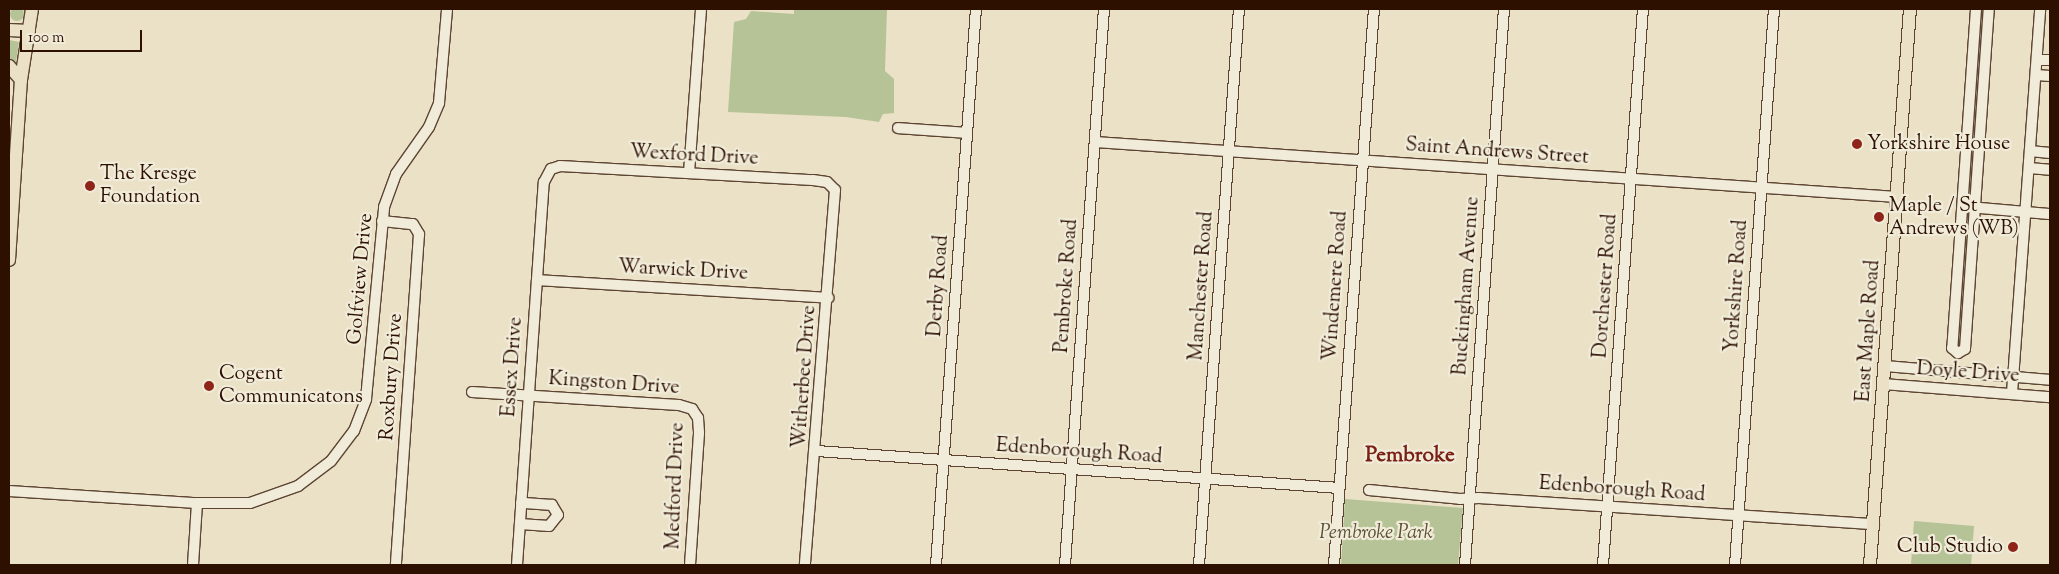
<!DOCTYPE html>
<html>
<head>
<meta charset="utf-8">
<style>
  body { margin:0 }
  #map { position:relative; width:2059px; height:574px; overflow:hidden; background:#eae1c6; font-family:"Sorts Mill Goudy",serif }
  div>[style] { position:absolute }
  .green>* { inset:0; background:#b5c396 }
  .round { border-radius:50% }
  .roads { filter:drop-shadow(1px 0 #5d4432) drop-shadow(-1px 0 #5d4432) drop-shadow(0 1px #5d4432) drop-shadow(0 -1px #5d4432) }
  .minor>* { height:10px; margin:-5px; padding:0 5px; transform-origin:5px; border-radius:5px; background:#f1ecda }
  .major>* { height:12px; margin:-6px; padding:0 6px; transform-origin:6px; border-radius:6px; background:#eae1c6 }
  .dots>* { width:14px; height:14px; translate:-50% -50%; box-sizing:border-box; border:2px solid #f1ecda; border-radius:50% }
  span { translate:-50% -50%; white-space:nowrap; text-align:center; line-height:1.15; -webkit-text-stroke:4.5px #f1ecda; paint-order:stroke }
  .poi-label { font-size:20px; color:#2e1000 }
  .left { translate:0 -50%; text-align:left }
  .right { translate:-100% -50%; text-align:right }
  .street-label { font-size:20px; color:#2e1000 }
  .park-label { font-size:20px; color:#5d4f34; font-style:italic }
  .neighbourhood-label { font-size:21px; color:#7a1f14; font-weight:700 }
  .frame { position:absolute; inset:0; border:10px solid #2e1000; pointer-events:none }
  .scale { position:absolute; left:20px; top:30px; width:122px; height:22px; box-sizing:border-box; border:2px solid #2e1000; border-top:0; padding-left:6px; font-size:15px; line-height:18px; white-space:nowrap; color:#2e1000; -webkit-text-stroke:4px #f1ecda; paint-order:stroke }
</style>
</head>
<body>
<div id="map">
  <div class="green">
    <i class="round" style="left:10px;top:7px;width:14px;height:14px"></i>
    <i style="clip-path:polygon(794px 9px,887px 9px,885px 71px,894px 79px,894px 113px,883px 114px,879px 122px,846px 117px,728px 112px,734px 22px,746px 19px,751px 11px,794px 14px)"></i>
    <i style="clip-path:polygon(9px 40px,19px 42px,16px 62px,9px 59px)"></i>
    <i style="clip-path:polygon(1345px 499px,1463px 508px,1458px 565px,1341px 565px)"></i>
    <i style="clip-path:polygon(1914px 521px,1974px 526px,1971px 565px,1911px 565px)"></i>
  </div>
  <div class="roads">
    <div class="minor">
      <i style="left:1976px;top:9px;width:340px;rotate:94deg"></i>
      <i style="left:1952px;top:348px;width:8px;rotate:40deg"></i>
      <i style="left:1958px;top:353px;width:8px;rotate:-30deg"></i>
      <i style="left:1965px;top:349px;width:341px;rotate:-86deg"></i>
      <i style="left:2037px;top:60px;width:13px"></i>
      <i style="left:2036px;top:75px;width:14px;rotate:4deg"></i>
      <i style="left:898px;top:128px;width:69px;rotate:4.1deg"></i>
      <i style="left:1095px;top:142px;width:804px;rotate:3.92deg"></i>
      <i style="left:2030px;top:151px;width:20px;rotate:6deg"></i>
      <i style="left:2029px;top:168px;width:21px;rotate:5deg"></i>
      <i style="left:689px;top:173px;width:164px;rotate:-85.8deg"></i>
      <i style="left:1968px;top:207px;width:82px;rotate:4.9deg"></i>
      <i style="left:382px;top:221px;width:31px;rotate:6deg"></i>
      <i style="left:413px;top:224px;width:12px;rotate:59deg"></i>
      <i style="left:419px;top:234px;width:332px;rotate:94deg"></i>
      <i style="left:537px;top:280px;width:292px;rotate:3.5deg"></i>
      <i style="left:1885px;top:366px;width:166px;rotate:4.8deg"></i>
      <i style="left:1883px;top:384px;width:168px;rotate:4.5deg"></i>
      <i style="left:472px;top:392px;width:207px;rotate:3.6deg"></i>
      <i style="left:679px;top:405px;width:14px;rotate:17deg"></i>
      <i style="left:692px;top:409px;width:11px;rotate:56deg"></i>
      <i style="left:698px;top:418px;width:15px;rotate:86deg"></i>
      <i style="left:699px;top:433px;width:132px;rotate:93.9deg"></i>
      <i style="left:2012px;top:393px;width:385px;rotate:-85.8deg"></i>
      <i style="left:817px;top:451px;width:523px;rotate:4.05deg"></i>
      <i style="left:1369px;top:490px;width:91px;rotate:5.6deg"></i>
      <i style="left:1460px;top:499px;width:19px;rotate:-3deg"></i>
      <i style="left:1479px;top:498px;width:396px;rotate:3.8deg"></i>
      <i style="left:9px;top:491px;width:188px;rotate:3.7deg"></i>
      <i style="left:197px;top:503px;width:53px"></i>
      <i style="left:250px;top:503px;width:51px;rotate:-19.5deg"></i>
      <i style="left:298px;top:486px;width:41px;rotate:-37.1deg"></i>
      <i style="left:331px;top:461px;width:38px;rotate:-53deg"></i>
      <i style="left:354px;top:431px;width:34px;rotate:-69deg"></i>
      <i style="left:366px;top:399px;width:193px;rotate:-84.6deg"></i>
      <i style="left:384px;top:207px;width:35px;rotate:-70deg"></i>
      <i style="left:396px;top:174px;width:57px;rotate:-54.9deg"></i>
      <i style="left:429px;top:127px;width:26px;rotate:-67deg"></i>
      <i style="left:439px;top:103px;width:94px;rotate:-85.1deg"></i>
      <i style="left:520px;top:524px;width:29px;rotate:4deg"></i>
      <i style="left:549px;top:526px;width:14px;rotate:-51deg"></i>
      <i style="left:558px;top:515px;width:12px;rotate:-121deg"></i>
      <i style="left:552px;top:505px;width:31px;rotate:-176deg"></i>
      <i style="left:193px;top:565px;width:62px;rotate:-86.3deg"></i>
      <i style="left:517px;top:565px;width:384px;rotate:-86deg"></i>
      <i style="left:544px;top:182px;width:15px;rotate:-62deg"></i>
      <i style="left:551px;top:169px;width:9px;rotate:-18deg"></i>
      <i style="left:560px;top:166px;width:253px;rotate:3.2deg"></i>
      <i style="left:813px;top:180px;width:14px;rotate:8deg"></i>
      <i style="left:827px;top:182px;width:11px;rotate:45deg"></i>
      <i style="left:835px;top:190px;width:376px;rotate:94.6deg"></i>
      <i style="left:936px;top:565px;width:557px;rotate:-85.89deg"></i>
      <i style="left:1065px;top:565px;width:557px;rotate:-85.99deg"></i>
      <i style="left:1199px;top:565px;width:557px;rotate:-85.89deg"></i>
      <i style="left:1334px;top:565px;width:557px;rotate:-85.89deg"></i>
      <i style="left:1465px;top:565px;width:557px;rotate:-85.99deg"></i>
      <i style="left:1603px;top:565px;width:557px;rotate:-85.89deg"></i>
      <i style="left:1735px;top:565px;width:557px;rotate:-85.99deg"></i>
    </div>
    <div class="major">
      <i style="left:9px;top:30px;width:20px;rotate:3deg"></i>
      <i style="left:9px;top:66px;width:18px;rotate:49deg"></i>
      <i style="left:9px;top:260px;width:180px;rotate:-86.2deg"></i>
      <i style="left:21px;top:80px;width:72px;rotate:-81.2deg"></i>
      <i style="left:1870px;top:565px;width:557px;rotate:-85.89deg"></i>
    </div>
  </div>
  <div class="dots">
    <i style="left:1857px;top:144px;background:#8f2418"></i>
    <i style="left:90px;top:186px;background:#8f2418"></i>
    <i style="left:1879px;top:217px;background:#8f2418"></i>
    <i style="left:209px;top:386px;background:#8f2418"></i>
    <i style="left:2013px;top:547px;background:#8f2418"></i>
  </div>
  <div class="poi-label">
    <span class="left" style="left:1867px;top:144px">Yorkshire House</span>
    <span class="left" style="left:100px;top:186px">The Kresge<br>Foundation</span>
    <span class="left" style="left:1889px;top:218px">Maple / St<br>Andrews (WB)</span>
    <span class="left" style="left:219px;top:386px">Cogent<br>Communicatons</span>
    <span class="right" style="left:2003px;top:547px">Club Studio</span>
  </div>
  <div class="street-label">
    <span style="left:1497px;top:152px;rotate:4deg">Saint Andrews Street</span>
    <span style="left:694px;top:156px;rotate:3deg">Wexford Drive</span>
    <span style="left:683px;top:271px;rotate:3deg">Warwick Drive</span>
    <span style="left:361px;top:279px;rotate:-85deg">Golfview Drive</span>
    <span style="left:939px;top:286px;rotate:-86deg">Derby Road</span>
    <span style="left:1067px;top:286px;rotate:-86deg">Pembroke Road</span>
    <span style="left:1202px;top:286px;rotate:-86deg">Manchester Road</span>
    <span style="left:1336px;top:286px;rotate:-86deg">Windemere Road</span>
    <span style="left:1467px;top:286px;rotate:-86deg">Buckingham Avenue</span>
    <span style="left:1606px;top:286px;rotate:-86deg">Dorchester Road</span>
    <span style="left:1737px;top:286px;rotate:-86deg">Yorkshire Road</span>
    <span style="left:1869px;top:331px;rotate:-86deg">East Maple Road</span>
    <span style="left:513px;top:367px;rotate:-86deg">Essex Drive</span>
    <span style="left:1968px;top:373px;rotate:4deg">Doyle Drive</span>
    <span style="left:392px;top:377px;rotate:-86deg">Roxbury Drive</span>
    <span style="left:805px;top:377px;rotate:-86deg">Witherbee Drive</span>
    <span style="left:614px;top:384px;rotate:4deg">Kingston Drive</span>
    <span style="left:1079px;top:452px;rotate:4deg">Edenborough Road</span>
    <span style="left:676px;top:486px;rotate:-88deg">Medford Drive</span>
    <span style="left:1622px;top:490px;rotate:4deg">Edenborough Road</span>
  </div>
  <div class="park-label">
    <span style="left:1376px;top:533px">Pembroke Park</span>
  </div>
  <div class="neighbourhood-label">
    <span style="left:1410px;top:456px">Pembroke</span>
  </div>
  <div class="frame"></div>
  <div class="scale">100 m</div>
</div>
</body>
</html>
